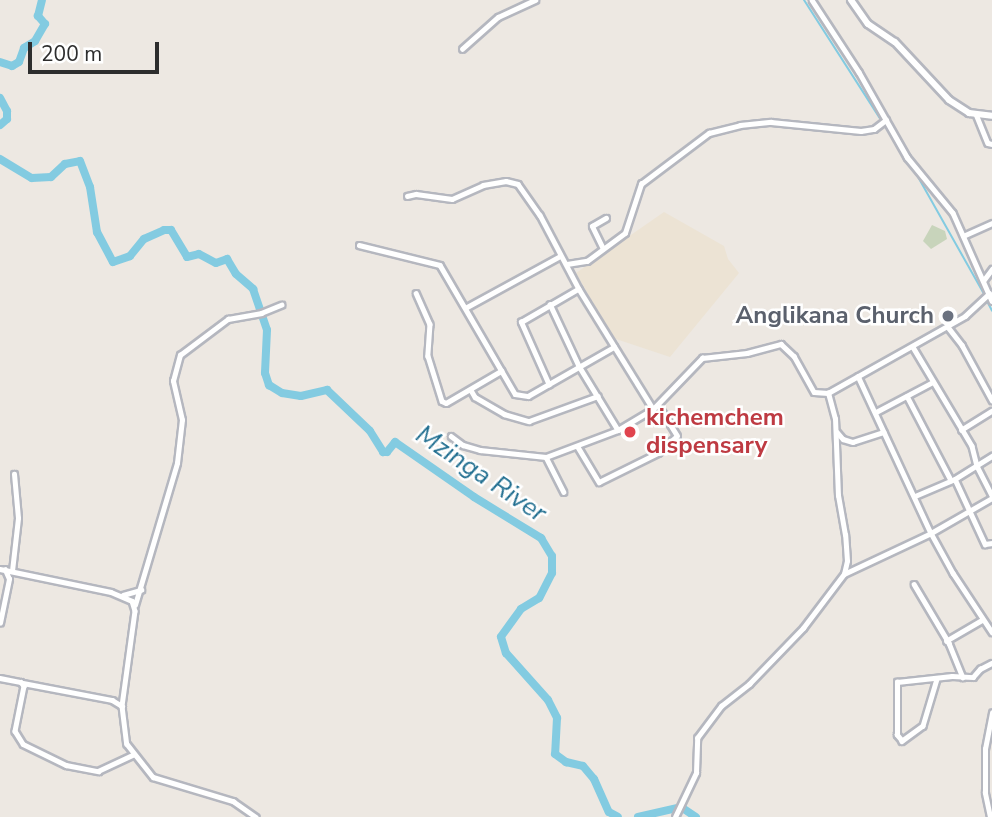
<!DOCTYPE html>
<html>
<head>
<meta charset="utf-8">
<style>
  body { margin:0 }
  #map { position:relative; width:992px; height:817px; overflow:hidden; background:#ede8e2; font-family:"Nunito Sans",sans-serif }
  div>[style] { position:absolute }
  .education>* { inset:0; background:#ece3d4 }
  .cemetery>* { inset:0; background:#c8d4bb }
  .stream>* { height:2px; margin:-1px; padding:0 1px; transform-origin:1px; border-radius:1px; background:#83cbe1 }
  .river>* { height:8px; margin:-4px; padding:0 4px; transform-origin:4px; border-radius:4px; background:#83cbe1 }
  .roads { filter:drop-shadow(2px 0 #b5b7bf) drop-shadow(-2px 0 #b5b7bf) drop-shadow(0 2px #b5b7bf) drop-shadow(0 -2px #b5b7bf) }
  .street>* { height:4.5px; margin:-2.25px; padding:0 2.25px; transform-origin:2.25px; border-radius:2.25px; background:#fff }
  .secondary>* { height:6px; margin:-3px; padding:0 3px; transform-origin:3px; border-radius:3px; background:#fff }
  .dots>* { width:19px; height:19px; translate:-50% -50%; box-sizing:border-box; border:4px solid #fff; border-radius:50% }
  span { translate:-50% -50%; white-space:nowrap; text-align:center; line-height:1.15; -webkit-text-stroke:5px #fff; paint-order:stroke }
  .worship-label { font-size:24px; color:#5b616d; font-weight:700 }
  .right { translate:-100% -50%; text-align:right }
  .health-label { font-size:24px; color:#be3a42; font-weight:700 }
  .left { translate:0 -50%; text-align:left }
  .water-label { font-size:26px; color:#1f6d8f; font-style:italic }
  .scale { position:absolute; left:28px; top:42px; width:131px; height:32px; box-sizing:border-box; border:4px solid #2d2d2d; border-top:0; padding-left:9px; font-size:21px; line-height:24px; white-space:nowrap; color:#2d2d2d; -webkit-text-stroke:5px #fff; paint-order:stroke }
</style>
</head>
<body>
<div id="map">
  <div class="education">
    <i style="clip-path:polygon(664px 212px,724px 246px,728px 259px,739px 273px,670px 357px,613px 338px,576px 273px)"></i>
  </div>
  <div class="cemetery">
    <i style="clip-path:polygon(932px 225px,945px 231px,947px 239px,931px 249px,923px 241px)"></i>
  </div>
  <div class="stream">
    <i style="left:804px;top:0;width:143px;rotate:57.3deg"></i>
    <i style="left:884px;top:124px;width:23px;rotate:56deg"></i>
    <i style="left:913px;top:168px;width:145px;rotate:60.6deg"></i>
    <i style="left:986px;top:299px;width:13px;rotate:63deg"></i>
  </div>
  <div class="river">
    <i style="left:0;top:62px;width:13px;rotate:18deg"></i>
    <i style="left:12px;top:66px;width:8px;rotate:-30deg"></i>
    <i style="left:19px;top:62px;width:15px;rotate:-70deg"></i>
    <i style="left:24px;top:48px;width:13px;rotate:-32deg"></i>
    <i style="left:35px;top:41px;width:20px;rotate:-60deg"></i>
    <i style="left:45px;top:24px;width:11px;rotate:-131deg"></i>
    <i style="left:38px;top:16px;width:16px;rotate:-76deg"></i>
    <i style="left:0;top:98px;width:15px;rotate:62deg"></i>
    <i style="left:7px;top:111px;width:8px;rotate:90deg"></i>
    <i style="left:7px;top:119px;width:9px;rotate:139deg"></i>
    <i style="left:0;top:159px;width:37px;rotate:31deg"></i>
    <i style="left:32px;top:178px;width:19px;rotate:-3deg"></i>
    <i style="left:51px;top:177px;width:19px;rotate:-43deg"></i>
    <i style="left:65px;top:164px;width:15px;rotate:-11deg"></i>
    <i style="left:80px;top:161px;width:28px;rotate:69deg"></i>
    <i style="left:90px;top:187px;width:46px;rotate:81.2deg"></i>
    <i style="left:97px;top:232px;width:34px;rotate:62deg"></i>
    <i style="left:113px;top:262px;width:18px;rotate:-19deg"></i>
    <i style="left:130px;top:256px;width:22px;rotate:-51deg"></i>
    <i style="left:144px;top:239px;width:22px;rotate:-24deg"></i>
    <i style="left:164px;top:230px;width:7px"></i>
    <i style="left:171px;top:230px;width:31px;rotate:59deg"></i>
    <i style="left:187px;top:257px;width:12px;rotate:-14deg"></i>
    <i style="left:199px;top:254px;width:19px;rotate:28deg"></i>
    <i style="left:216px;top:263px;width:12px;rotate:-20deg"></i>
    <i style="left:227px;top:259px;width:17px;rotate:59deg"></i>
    <i style="left:236px;top:274px;width:23px;rotate:41deg"></i>
    <i style="left:253px;top:289px;width:43px;rotate:71.1deg"></i>
    <i style="left:267px;top:330px;width:43px;rotate:92.7deg"></i>
    <i style="left:265px;top:373px;width:13px;rotate:72deg"></i>
    <i style="left:269px;top:385px;width:15px;rotate:32deg"></i>
    <i style="left:282px;top:393px;width:19px;rotate:9deg"></i>
    <i style="left:301px;top:396px;width:27px;rotate:-13deg"></i>
    <i style="left:327px;top:390px;width:59px;rotate:43.6deg"></i>
    <i style="left:370px;top:431px;width:25px;rotate:58deg"></i>
    <i style="left:383px;top:452px;width:4px"></i>
    <i style="left:387px;top:452px;width:13px;rotate:-51deg"></i>
    <i style="left:395px;top:442px;width:96px;rotate:34.8deg"></i>
    <i style="left:474px;top:497px;width:79px;rotate:31.5deg"></i>
    <i style="left:541px;top:538px;width:21px;rotate:59deg"></i>
    <i style="left:552px;top:556px;width:17px;rotate:90deg"></i>
    <i style="left:552px;top:573px;width:28px;rotate:117deg"></i>
    <i style="left:539px;top:598px;width:21px;rotate:149deg"></i>
    <i style="left:521px;top:609px;width:34px;rotate:126deg"></i>
    <i style="left:501px;top:637px;width:17px;rotate:73deg"></i>
    <i style="left:506px;top:653px;width:63px;rotate:48.2deg"></i>
    <i style="left:548px;top:700px;width:20px;rotate:63deg"></i>
    <i style="left:557px;top:718px;width:36px;rotate:93deg"></i>
    <i style="left:555px;top:754px;width:14px;rotate:36deg"></i>
    <i style="left:566px;top:762px;width:17px;rotate:13deg"></i>
    <i style="left:583px;top:766px;width:17px;rotate:50deg"></i>
    <i style="left:594px;top:779px;width:36px;rotate:66deg"></i>
    <i style="left:609px;top:812px;width:10px;rotate:29deg"></i>
    <i style="left:638px;top:817px;width:44px;rotate:-13.1deg"></i>
    <i style="left:681px;top:807px;width:18px;rotate:34deg"></i>
  </div>
  <div class="roads">
    <div class="street">
      <i style="left:812px;top:0;width:86px;rotate:56.9deg"></i>
      <i style="left:859px;top:72px;width:98px;rotate:60.5deg"></i>
      <i style="left:907px;top:157px;width:72px;rotate:50.6deg"></i>
      <i style="left:953px;top:213px;width:96px;rotate:66.1deg"></i>
      <i style="left:462px;top:49px;width:48px;rotate:-41.6deg"></i>
      <i style="left:498px;top:17px;width:41px;rotate:-24.7deg"></i>
      <i style="left:976px;top:114px;width:31px;rotate:68deg"></i>
      <i style="left:988px;top:143px;width:4px;rotate:14deg"></i>
      <i style="left:407px;top:196px;width:9px;rotate:-13deg"></i>
      <i style="left:416px;top:194px;width:36px;rotate:8deg"></i>
      <i style="left:452px;top:199px;width:34px;rotate:-24deg"></i>
      <i style="left:483px;top:185px;width:23px;rotate:-10deg"></i>
      <i style="left:506px;top:181px;width:12px;rotate:14deg"></i>
      <i style="left:518px;top:184px;width:38px;rotate:55deg"></i>
      <i style="left:540px;top:215px;width:84px;rotate:62.2deg"></i>
      <i style="left:579px;top:289px;width:141px;rotate:58.3deg"></i>
      <i style="left:963px;top:236px;width:32px;rotate:-24deg"></i>
      <i style="left:359px;top:245px;width:83px;rotate:13.9deg"></i>
      <i style="left:440px;top:265px;width:149px;rotate:59.8deg"></i>
      <i style="left:515px;top:394px;width:13px;rotate:9deg"></i>
      <i style="left:528px;top:396px;width:99px;rotate:-29.7deg"></i>
      <i style="left:603px;top:249px;width:25px;rotate:-116deg"></i>
      <i style="left:592px;top:226px;width:16px;rotate:-30deg"></i>
      <i style="left:567px;top:264px;width:20px;rotate:-9deg"></i>
      <i style="left:587px;top:261px;width:47px;rotate:-36.4deg"></i>
      <i style="left:625px;top:233px;width:52px;rotate:-71.9deg"></i>
      <i style="left:641px;top:184px;width:85px;rotate:-36.9deg"></i>
      <i style="left:709px;top:133px;width:32px;rotate:-14deg"></i>
      <i style="left:740px;top:125px;width:31px;rotate:-6deg"></i>
      <i style="left:771px;top:122px;width:90px;rotate:5.7deg"></i>
      <i style="left:861px;top:131px;width:13px;rotate:-9deg"></i>
      <i style="left:874px;top:129px;width:15px;rotate:-37deg"></i>
      <i style="left:983px;top:281px;width:15px;rotate:-53deg"></i>
      <i style="left:416px;top:293px;width:34px;rotate:66deg"></i>
      <i style="left:430px;top:324px;width:32px;rotate:94deg"></i>
      <i style="left:428px;top:356px;width:47px;rotate:72.7deg"></i>
      <i style="left:442px;top:401px;width:4px;rotate:27deg"></i>
      <i style="left:446px;top:403px;width:64px;rotate:-30.2deg"></i>
      <i style="left:550px;top:304px;width:68px;rotate:64.9deg"></i>
      <i style="left:579px;top:366px;width:75px;rotate:58.6deg"></i>
      <i style="left:467px;top:307px;width:106px;rotate:-28.7deg"></i>
      <i style="left:948px;top:327px;width:23px;rotate:52deg"></i>
      <i style="left:962px;top:345px;width:63px;rotate:61.4deg"></i>
      <i style="left:913px;top:347px;width:115px;rotate:59.2deg"></i>
      <i style="left:972px;top:446px;width:21px;rotate:76deg"></i>
      <i style="left:977px;top:466px;width:33px;rotate:63deg"></i>
      <i style="left:858px;top:376px;width:173px;rotate:65.1deg"></i>
      <i style="left:931px;top:533px;width:46px;rotate:61.2deg"></i>
      <i style="left:953px;top:573px;width:71px;rotate:56.5deg"></i>
      <i style="left:549px;top:385px;width:69px;rotate:-114deg"></i>
      <i style="left:521px;top:322px;width:66px;rotate:-30.1deg"></i>
      <i style="left:471px;top:390px;width:8px;rotate:60deg"></i>
      <i style="left:475px;top:397px;width:34px;rotate:30deg"></i>
      <i style="left:504px;top:414px;width:26px;rotate:16deg"></i>
      <i style="left:529px;top:421px;width:73px;rotate:-19.9deg"></i>
      <i style="left:907px;top:396px;width:95px;rotate:62.4deg"></i>
      <i style="left:876px;top:412px;width:64px;rotate:-27.8deg"></i>
      <i style="left:961px;top:430px;width:36px;rotate:-32deg"></i>
      <i style="left:837px;top:432px;width:9px;rotate:49deg"></i>
      <i style="left:843px;top:439px;width:10px;rotate:17deg"></i>
      <i style="left:853px;top:442px;width:32px;rotate:-18deg"></i>
      <i style="left:451px;top:436px;width:15px;rotate:37deg"></i>
      <i style="left:463px;top:445px;width:18px;rotate:16deg"></i>
      <i style="left:480px;top:450px;width:66px;rotate:6.1deg"></i>
      <i style="left:546px;top:457px;width:77px;rotate:-20.6deg"></i>
      <i style="left:618px;top:430px;width:41px;rotate:-31deg"></i>
      <i style="left:653px;top:409px;width:71px;rotate:-46.1deg"></i>
      <i style="left:702px;top:358px;width:45px;rotate:-6.3deg"></i>
      <i style="left:747px;top:353px;width:35px;rotate:-15deg"></i>
      <i style="left:781px;top:344px;width:18px;rotate:43deg"></i>
      <i style="left:794px;top:356px;width:41px;rotate:60.9deg"></i>
      <i style="left:814px;top:392px;width:14px;rotate:4deg"></i>
      <i style="left:828px;top:393px;width:157px;rotate:-29.3deg"></i>
      <i style="left:965px;top:316px;width:33px;rotate:-43deg"></i>
      <i style="left:578px;top:447px;width:41px;rotate:59deg"></i>
      <i style="left:599px;top:482px;width:66px;rotate:-26.2deg"></i>
      <i style="left:658px;top:453px;width:25px;rotate:-42deg"></i>
      <i style="left:677px;top:436px;width:36px;rotate:-122deg"></i>
      <i style="left:546px;top:457px;width:39px;rotate:63deg"></i>
      <i style="left:955px;top:479px;width:72px;rotate:65.2deg"></i>
      <i style="left:985px;top:544px;width:7px;rotate:-8deg"></i>
      <i style="left:915px;top:496px;width:43px;rotate:-23deg"></i>
      <i style="left:955px;top:479px;width:44px;rotate:-31.9deg"></i>
      <i style="left:0;top:569px;width:113px;rotate:11.7deg"></i>
      <i style="left:111px;top:592px;width:23px;rotate:23deg"></i>
      <i style="left:132px;top:601px;width:10px;rotate:73deg"></i>
      <i style="left:135px;top:611px;width:96px;rotate:97.8deg"></i>
      <i style="left:122px;top:706px;width:38px;rotate:83deg"></i>
      <i style="left:127px;top:744px;width:42px;rotate:51.8deg"></i>
      <i style="left:153px;top:777px;width:84px;rotate:16.7deg"></i>
      <i style="left:233px;top:801px;width:28px;rotate:35deg"></i>
      <i style="left:12px;top:571px;width:53px;rotate:-83.5deg"></i>
      <i style="left:18px;top:518px;width:44px;rotate:-95.2deg"></i>
      <i style="left:844px;top:574px;width:96px;rotate:-25.2deg"></i>
      <i style="left:931px;top:533px;width:70px;rotate:-29.8deg"></i>
      <i style="left:914px;top:584px;width:69px;rotate:59.3deg"></i>
      <i style="left:949px;top:643px;width:37px;rotate:68deg"></i>
      <i style="left:123px;top:595px;width:19px;rotate:-16deg"></i>
      <i style="left:135px;top:605px;width:148px;rotate:-73.5deg"></i>
      <i style="left:177px;top:463px;width:43px;rotate:-83.4deg"></i>
      <i style="left:182px;top:420px;width:40px;rotate:-103deg"></i>
      <i style="left:173px;top:381px;width:27px;rotate:-75deg"></i>
      <i style="left:180px;top:355px;width:60px;rotate:-36.9deg"></i>
      <i style="left:228px;top:319px;width:34px;rotate:-10deg"></i>
      <i style="left:261px;top:313px;width:22px;rotate:-22deg"></i>
      <i style="left:0;top:623px;width:45px;rotate:-78.4deg"></i>
      <i style="left:9px;top:579px;width:10px;rotate:-114deg"></i>
      <i style="left:946px;top:641px;width:42px;rotate:-30.3deg"></i>
      <i style="left:0;top:678px;width:21px;rotate:11deg"></i>
      <i style="left:21px;top:682px;width:5px;rotate:53deg"></i>
      <i style="left:24px;top:686px;width:46px;rotate:101.3deg"></i>
      <i style="left:15px;top:731px;width:15px;rotate:58deg"></i>
      <i style="left:23px;top:744px;width:48px;rotate:26deg"></i>
      <i style="left:66px;top:765px;width:33px;rotate:11deg"></i>
      <i style="left:98px;top:771px;width:38px;rotate:-25deg"></i>
      <i style="left:937px;top:679px;width:49px;rotate:106.6deg"></i>
      <i style="left:923px;top:726px;width:26px;rotate:144deg"></i>
      <i style="left:902px;top:741px;width:8px;rotate:-130deg"></i>
      <i style="left:897px;top:735px;width:53px;rotate:-90deg"></i>
      <i style="left:897px;top:682px;width:55px;rotate:-6.2deg"></i>
      <i style="left:952px;top:676px;width:21px;rotate:3deg"></i>
      <i style="left:973px;top:677px;width:11px;rotate:-49deg"></i>
      <i style="left:980px;top:669px;width:13px;rotate:-27deg"></i>
      <i style="left:23px;top:683px;width:91px;rotate:10.8deg"></i>
      <i style="left:112px;top:700px;width:12px;rotate:31deg"></i>
      <i style="left:675px;top:817px;width:49px;rotate:-64.5deg"></i>
      <i style="left:696px;top:773px;width:35px;rotate:-88deg"></i>
      <i style="left:697px;top:738px;width:40px;rotate:-53deg"></i>
      <i style="left:721px;top:706px;width:36px;rotate:-38deg"></i>
      <i style="left:749px;top:684px;width:78px;rotate:-46deg"></i>
      <i style="left:803px;top:628px;width:68px;rotate:-52.8deg"></i>
      <i style="left:844px;top:574px;width:13px;rotate:-77deg"></i>
      <i style="left:847px;top:561px;width:26px;rotate:-94deg"></i>
      <i style="left:845px;top:535px;width:40px;rotate:-100deg"></i>
      <i style="left:838px;top:496px;width:77px;rotate:-92.2deg"></i>
      <i style="left:835px;top:419px;width:27px;rotate:-105deg"></i>
      <i style="left:990px;top:817px;width:25px;rotate:-102deg"></i>
      <i style="left:985px;top:793px;width:44px;rotate:-90deg"></i>
      <i style="left:985px;top:749px;width:37px;rotate:-79deg"></i>
    </div>
    <div class="secondary">
      <i style="left:851px;top:0;width:29px;rotate:55deg"></i>
      <i style="left:868px;top:24px;width:32px;rotate:34deg"></i>
      <i style="left:895px;top:42px;width:79px;rotate:47deg"></i>
      <i style="left:949px;top:100px;width:24px;rotate:33deg"></i>
      <i style="left:969px;top:113px;width:23px;rotate:7deg"></i>
    </div>
  </div>
  <div class="dots">
    <i style="left:948px;top:316px;background:#6b7280"></i>
    <i style="left:630px;top:432px;background:#e0444e"></i>
  </div>
  <div class="worship-label">
    <span class="right" style="left:934px;top:316px">Anglikana Church</span>
  </div>
  <div class="health-label">
    <span class="left" style="left:646px;top:432px">kichemchem<br>dispensary</span>
  </div>
  <div class="water-label">
    <span style="left:481px;top:474px;rotate:34deg">Mzinga River</span>
  </div>
  <div class="scale">200 m</div>
</div>
</body>
</html>
